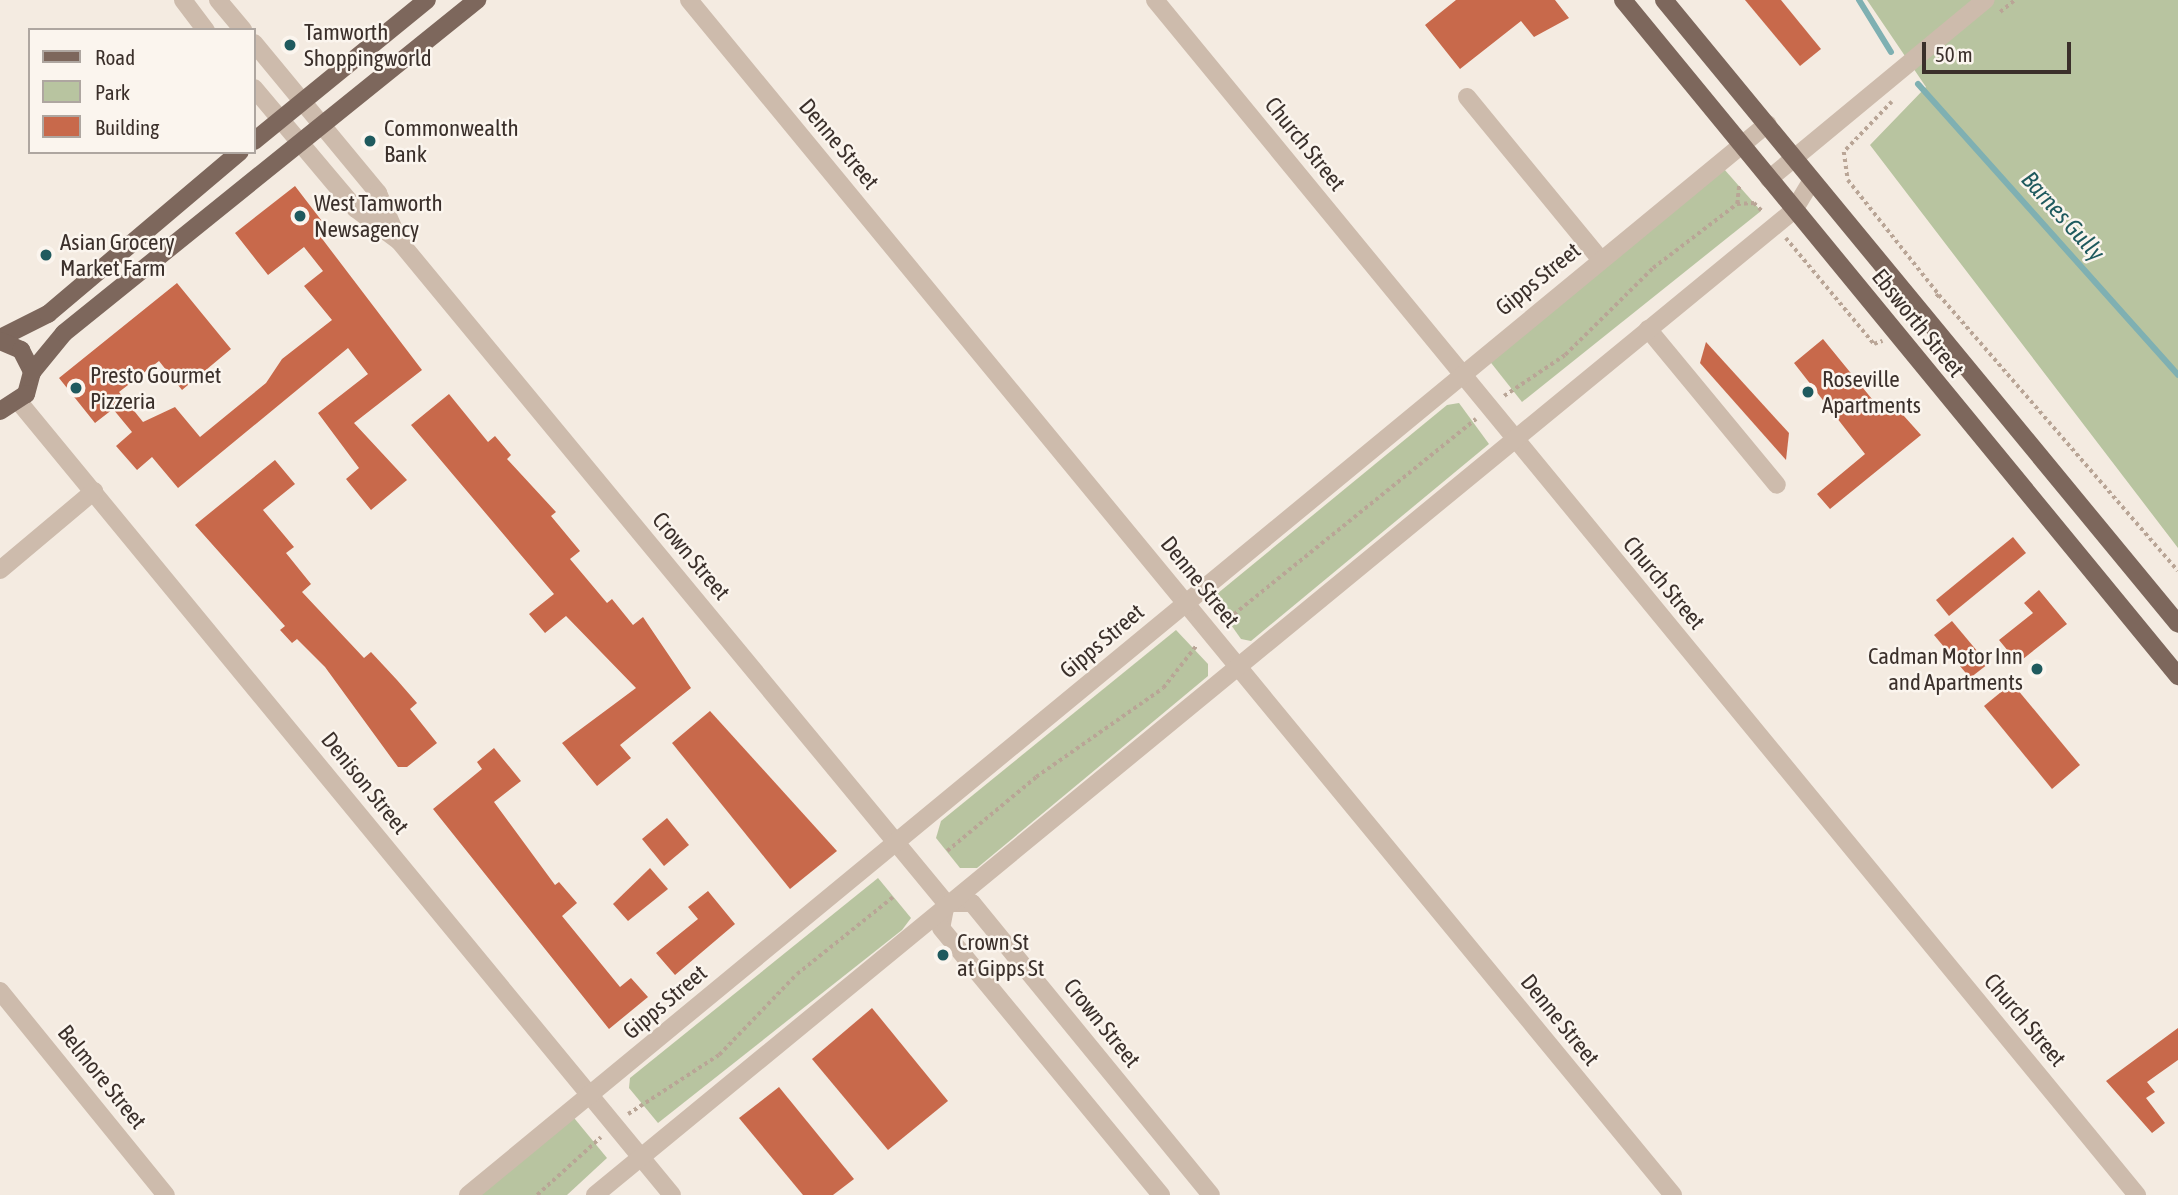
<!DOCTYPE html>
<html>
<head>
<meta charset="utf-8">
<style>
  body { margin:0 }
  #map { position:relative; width:2178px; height:1195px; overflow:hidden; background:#f4ebe1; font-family:"Asap Condensed",sans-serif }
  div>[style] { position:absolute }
  .green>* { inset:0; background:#b8c4a0 }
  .stream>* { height:6px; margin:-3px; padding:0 3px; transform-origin:3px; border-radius:3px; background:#7fb0b2 }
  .building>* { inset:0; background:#c8694b }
  .path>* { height:3.5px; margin-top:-1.75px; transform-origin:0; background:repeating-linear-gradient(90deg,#b9a596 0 3.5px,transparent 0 7px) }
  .minor>* { height:18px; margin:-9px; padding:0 9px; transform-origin:9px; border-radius:9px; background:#cdbbac }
  .major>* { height:18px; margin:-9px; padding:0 9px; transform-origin:9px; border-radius:9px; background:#7d675c }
  .dots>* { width:19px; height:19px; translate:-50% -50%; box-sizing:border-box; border:4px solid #fbf5ee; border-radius:50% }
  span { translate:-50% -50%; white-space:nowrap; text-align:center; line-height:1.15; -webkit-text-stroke:5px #fbf5ee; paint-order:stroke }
  .poi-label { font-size:23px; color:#3b302b }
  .left { translate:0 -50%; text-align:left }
  .right { translate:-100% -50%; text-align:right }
  .street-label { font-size:23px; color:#3b302b }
  .water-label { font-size:24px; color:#1f5a5e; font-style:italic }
  .legend { position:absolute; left:28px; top:28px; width:228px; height:126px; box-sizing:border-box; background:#fbf5ee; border:2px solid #aea6a0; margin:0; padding:9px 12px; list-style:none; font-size:21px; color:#3b302b }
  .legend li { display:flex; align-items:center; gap:14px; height:35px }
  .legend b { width:35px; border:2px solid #aea6a0 }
  .scale { position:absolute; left:1922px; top:42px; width:149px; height:32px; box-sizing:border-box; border:4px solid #3b302b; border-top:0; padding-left:9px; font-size:21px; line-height:24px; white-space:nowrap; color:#3b302b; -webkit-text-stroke:5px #fbf5ee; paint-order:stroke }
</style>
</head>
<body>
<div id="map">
  <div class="green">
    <i style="clip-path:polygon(1867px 0,2178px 0,2178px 548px,1870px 145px,1926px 87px)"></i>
    <i style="clip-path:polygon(1724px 169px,1761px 211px,1522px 402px,1488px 359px)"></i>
    <i style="clip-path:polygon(1459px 403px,1489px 444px,1251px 641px,1241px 639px,1212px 598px,1447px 405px)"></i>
    <i style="clip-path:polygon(1176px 630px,1208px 664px,1208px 676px,977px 868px,960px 868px,936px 838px,941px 821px)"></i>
    <i style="clip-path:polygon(878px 878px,911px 918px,902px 930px,658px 1123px,629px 1088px,630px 1078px)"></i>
    <i style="clip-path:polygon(570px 1113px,607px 1158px,567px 1195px,481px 1195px)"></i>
  </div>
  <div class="stream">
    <i style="left:1859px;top:0;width:61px;rotate:58.4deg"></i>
    <i style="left:1918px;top:84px;width:390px;rotate:48.2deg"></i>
  </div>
  <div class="building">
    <i style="clip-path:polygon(1456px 0,1555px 0,1569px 18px,1534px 37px,1521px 21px,1460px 69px,1425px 25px)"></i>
    <i style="clip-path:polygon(1745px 0,1781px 0,1821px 49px,1800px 66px)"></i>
    <i style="clip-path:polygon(295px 186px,328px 229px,320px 236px,422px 370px,354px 423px,407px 480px,371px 510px,346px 479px,359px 468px,318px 413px,368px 374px,348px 348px,178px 488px,152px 457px,137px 470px,116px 446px,132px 432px,113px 409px,95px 423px,59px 378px,177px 283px,231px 349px,182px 390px,159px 361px,119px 392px,143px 422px,175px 407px,200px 437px,266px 383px,282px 359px,332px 320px,304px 286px,323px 271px,304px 247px,268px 275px,235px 233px)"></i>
    <i style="clip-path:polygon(1823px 339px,1885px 415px,1895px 406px,1921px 435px,1830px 509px,1817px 494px,1865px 454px,1794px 363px)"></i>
    <i style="clip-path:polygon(1706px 342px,1789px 433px,1786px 460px,1700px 363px)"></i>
    <i style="clip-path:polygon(449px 394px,488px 442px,495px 436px,511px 455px,507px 459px,556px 512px,551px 516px,580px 551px,570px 559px,607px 603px,612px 599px,633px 625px,643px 617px,691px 688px,620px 745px,631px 758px,597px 786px,562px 743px,636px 688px,566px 616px,545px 633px,529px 614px,554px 594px,411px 425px)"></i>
    <i style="clip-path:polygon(275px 460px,295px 484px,263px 510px,294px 547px,286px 553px,311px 584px,302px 592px,364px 658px,371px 652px,397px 680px,417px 703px,410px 709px,437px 743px,407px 767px,398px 767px,325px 667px,297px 639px,292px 643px,280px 630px,285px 626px,195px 525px)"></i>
    <i style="clip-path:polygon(2013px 537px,2026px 553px,1949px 616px,1936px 600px)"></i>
    <i style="clip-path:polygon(2039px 590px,2067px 624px,2018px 663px,1999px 640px,2033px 613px,2024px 603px)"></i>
    <i style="clip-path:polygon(1952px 621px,1988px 664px,1970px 678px,1934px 635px)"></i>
    <i style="clip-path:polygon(2012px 683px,2080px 765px,2052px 789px,1984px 706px)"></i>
    <i style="clip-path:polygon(710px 711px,837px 851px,790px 889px,672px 743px)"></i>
    <i style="clip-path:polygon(494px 748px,521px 781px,494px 802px,555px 885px,559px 882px,577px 903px,562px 916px,620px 987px,631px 978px,648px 997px,609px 1029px,433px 809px,482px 769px,477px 762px)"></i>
    <i style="clip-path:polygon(667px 818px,689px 845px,664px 866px,642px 839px)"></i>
    <i style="clip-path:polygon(650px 868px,668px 889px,628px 921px,613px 904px)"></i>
    <i style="clip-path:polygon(708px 891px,735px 924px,675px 975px,656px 953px,698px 919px,688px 907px)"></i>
    <i style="clip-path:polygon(872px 1008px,948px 1101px,888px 1150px,812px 1059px)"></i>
    <i style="clip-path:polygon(2178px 1028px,2178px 1060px,2147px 1082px,2155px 1092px,2146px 1098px,2165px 1123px,2152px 1133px,2106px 1081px)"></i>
    <i style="clip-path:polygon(779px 1087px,854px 1179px,833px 1195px,803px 1195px,739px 1118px)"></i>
  </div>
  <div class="path">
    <i style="left:2000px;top:12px;width:19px;rotate:-39deg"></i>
    <i style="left:1892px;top:102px;width:69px;rotate:133.8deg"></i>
    <i style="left:1844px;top:152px;width:28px;rotate:82deg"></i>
    <i style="left:1848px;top:180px;width:147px;rotate:51.6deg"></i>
    <i style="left:1939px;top:295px;width:6px;rotate:141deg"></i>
    <i style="left:1737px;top:204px;width:17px;rotate:-3deg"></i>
    <i style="left:1754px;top:203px;width:11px;rotate:45deg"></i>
    <i style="left:1786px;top:238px;width:138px;rotate:50.3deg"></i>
    <i style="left:1874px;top:344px;width:9px;rotate:-21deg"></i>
    <i style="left:1939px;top:295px;width:365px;rotate:49.1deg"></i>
    <i style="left:1504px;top:396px;width:73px;rotate:-33.9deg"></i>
    <i style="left:1565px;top:355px;width:124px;rotate:-44.7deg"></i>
    <i style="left:1653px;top:268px;width:106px;rotate:-37.3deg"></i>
    <i style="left:1737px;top:204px;width:20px;rotate:-84deg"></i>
    <i style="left:1223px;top:623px;width:325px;rotate:-38.9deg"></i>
    <i style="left:947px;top:851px;width:116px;rotate:-39.7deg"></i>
    <i style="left:1036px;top:777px;width:155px;rotate:-35deg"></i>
    <i style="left:1163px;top:688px;width:53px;rotate:-51.8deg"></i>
    <i style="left:628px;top:1114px;width:108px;rotate:-33deg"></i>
    <i style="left:719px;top:1055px;width:112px;rotate:-46.1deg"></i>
    <i style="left:797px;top:974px;width:123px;rotate:-38.7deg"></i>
    <i style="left:537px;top:1195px;width:86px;rotate:-42.2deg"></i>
  </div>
  <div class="minor">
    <i style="left:183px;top:0;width:38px;rotate:53deg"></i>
    <i style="left:218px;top:0;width:39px;rotate:50deg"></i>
    <i style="left:689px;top:0;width:1548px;rotate:50.53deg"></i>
    <i style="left:1155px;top:0;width:1547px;rotate:50.59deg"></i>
    <i style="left:254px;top:43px;width:195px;rotate:50.4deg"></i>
    <i style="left:378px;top:193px;width:52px;rotate:66.4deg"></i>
    <i style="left:254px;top:88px;width:158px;rotate:49.9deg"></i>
    <i style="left:356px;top:209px;width:54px;rotate:36.7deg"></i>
    <i style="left:399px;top:241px;width:859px;rotate:50.43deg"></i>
    <i style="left:1467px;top:97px;width:211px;rotate:50.6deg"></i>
    <i style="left:1769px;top:179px;width:281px;rotate:-39.6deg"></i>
    <i style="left:1648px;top:329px;width:202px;rotate:50.4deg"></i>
    <i style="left:19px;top:402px;width:1027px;rotate:50.53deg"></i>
    <i style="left:0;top:570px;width:123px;rotate:-40deg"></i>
    <i style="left:946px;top:903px;width:26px"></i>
    <i style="left:972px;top:903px;width:377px;rotate:50.7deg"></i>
    <i style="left:946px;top:903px;width:25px;rotate:101deg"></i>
    <i style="left:941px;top:928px;width:346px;rotate:50.5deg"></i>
    <i style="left:0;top:991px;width:263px;rotate:50.9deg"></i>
    <i style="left:468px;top:1195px;width:1684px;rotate:-39.5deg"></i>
    <i style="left:595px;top:1195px;width:1552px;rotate:-39.4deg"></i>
    <i style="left:1794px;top:210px;width:35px;rotate:-59deg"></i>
  </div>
  <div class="major">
    <i style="left:1623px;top:0;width:875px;rotate:50.61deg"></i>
    <i style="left:1664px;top:0;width:808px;rotate:50.52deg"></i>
    <i style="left:254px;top:141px;width:223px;rotate:-39.2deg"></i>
    <i style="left:0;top:338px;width:54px;rotate:-26.6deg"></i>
    <i style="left:48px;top:314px;width:251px;rotate:-40.2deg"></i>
    <i style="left:0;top:341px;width:23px;rotate:23deg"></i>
    <i style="left:21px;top:350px;width:25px;rotate:63deg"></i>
    <i style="left:32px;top:372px;width:23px;rotate:105deg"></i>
    <i style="left:26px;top:394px;width:31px;rotate:147deg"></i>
    <i style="left:32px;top:372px;width:50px;rotate:-50.6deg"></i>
    <i style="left:64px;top:333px;width:531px;rotate:-38.88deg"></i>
  </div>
  <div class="dots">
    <i style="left:290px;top:45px;background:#1f5a5e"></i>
    <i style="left:370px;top:141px;background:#1f5a5e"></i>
    <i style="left:300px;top:216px;background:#1f5a5e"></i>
    <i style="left:46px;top:255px;background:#1f5a5e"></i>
    <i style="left:76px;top:388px;background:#1f5a5e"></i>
    <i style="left:1808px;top:392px;background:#1f5a5e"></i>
    <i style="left:2037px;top:669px;background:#1f5a5e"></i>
    <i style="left:943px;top:955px;background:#1f5a5e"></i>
  </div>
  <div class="poi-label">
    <span class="left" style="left:304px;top:45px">Tamworth<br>Shoppingworld</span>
    <span class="left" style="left:384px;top:141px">Commonwealth<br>Bank</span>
    <span class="left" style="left:314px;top:216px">West Tamworth<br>Newsagency</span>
    <span class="left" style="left:60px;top:255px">Asian Grocery<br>Market Farm</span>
    <span class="left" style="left:90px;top:388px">Presto Gourmet<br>Pizzeria</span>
    <span class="left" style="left:1822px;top:392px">Roseville<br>Apartments</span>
    <span class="right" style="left:2023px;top:669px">Cadman Motor Inn<br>and Apartments</span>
    <span class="left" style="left:957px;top:955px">Crown St<br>at Gipps St</span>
  </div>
  <div class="street-label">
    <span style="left:839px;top:144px;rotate:50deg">Denne Street</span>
    <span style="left:1305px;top:144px;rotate:51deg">Church Street</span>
    <span style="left:1538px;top:279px;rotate:-39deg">Gipps Street</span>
    <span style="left:1918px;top:323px;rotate:51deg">Ebsworth Street</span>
    <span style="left:691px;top:556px;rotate:50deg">Crown Street</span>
    <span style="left:1200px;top:582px;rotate:51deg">Denne Street</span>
    <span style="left:1664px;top:583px;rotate:50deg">Church Street</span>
    <span style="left:1102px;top:641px;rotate:-40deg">Gipps Street</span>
    <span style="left:365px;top:783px;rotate:51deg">Denison Street</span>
    <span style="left:665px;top:1002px;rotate:-40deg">Gipps Street</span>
    <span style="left:1560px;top:1020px;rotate:51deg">Denne Street</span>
    <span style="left:2025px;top:1020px;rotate:50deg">Church Street</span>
    <span style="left:1102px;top:1023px;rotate:51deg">Crown Street</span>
    <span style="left:102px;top:1077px;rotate:51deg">Belmore Street</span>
  </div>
  <div class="water-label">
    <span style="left:2063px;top:216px;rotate:48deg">Barnes Gully</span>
  </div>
  <ul class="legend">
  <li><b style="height:9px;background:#7d675c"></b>Road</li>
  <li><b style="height:19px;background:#b8c4a0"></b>Park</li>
  <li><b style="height:19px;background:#c8694b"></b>Building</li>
  </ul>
  <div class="scale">50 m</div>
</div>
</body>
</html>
